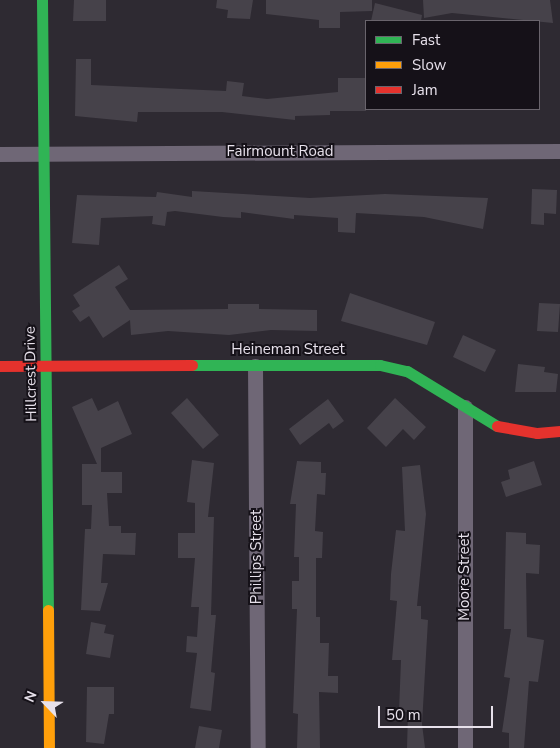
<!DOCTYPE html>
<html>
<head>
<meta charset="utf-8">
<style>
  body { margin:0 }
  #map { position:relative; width:560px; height:748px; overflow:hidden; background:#2e2a32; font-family:"Nunito Sans",sans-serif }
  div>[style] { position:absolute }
  .building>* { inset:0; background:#46424a }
  .street>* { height:15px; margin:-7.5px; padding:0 7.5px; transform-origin:7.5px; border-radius:7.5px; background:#6f6776 }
  .fast>* { height:11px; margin:-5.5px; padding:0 5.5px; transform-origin:5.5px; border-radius:5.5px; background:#30b455 }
  .slow>* { height:11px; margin:-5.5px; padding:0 5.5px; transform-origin:5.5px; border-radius:5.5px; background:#ff9f0a }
  .jam>* { height:11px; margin:-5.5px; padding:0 5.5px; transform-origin:5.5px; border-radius:5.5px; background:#e5322d }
  span { translate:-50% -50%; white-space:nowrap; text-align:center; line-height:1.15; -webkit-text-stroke:4px #151118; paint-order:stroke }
  .street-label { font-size:15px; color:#e7e1eb }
  .legend { position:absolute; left:365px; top:20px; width:175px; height:90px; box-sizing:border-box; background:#151118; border:1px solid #69646c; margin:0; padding:6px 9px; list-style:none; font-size:15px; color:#e7e1eb }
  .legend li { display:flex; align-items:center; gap:10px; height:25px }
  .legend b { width:25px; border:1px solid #69646c }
  .north { position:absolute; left:20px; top:678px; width:50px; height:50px; -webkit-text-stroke:4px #151118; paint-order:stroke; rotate:294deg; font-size:14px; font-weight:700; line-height:20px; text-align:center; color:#e7e1eb }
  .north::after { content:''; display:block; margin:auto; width:18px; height:22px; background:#e7e1eb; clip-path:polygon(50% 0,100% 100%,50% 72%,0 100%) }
  .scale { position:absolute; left:378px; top:706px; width:115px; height:22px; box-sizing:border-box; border:2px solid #e7e1eb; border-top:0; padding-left:6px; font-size:15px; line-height:18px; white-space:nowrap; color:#e7e1eb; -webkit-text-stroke:4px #151118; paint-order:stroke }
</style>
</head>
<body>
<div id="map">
  <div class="building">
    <i style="clip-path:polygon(74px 0,106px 0,106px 21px,73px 21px)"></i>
    <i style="clip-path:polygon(217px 0,253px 0,250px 19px,227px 18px,228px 10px,216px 8px)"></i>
    <i style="clip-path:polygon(266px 0,372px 0,372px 11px,340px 12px,340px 28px,319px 28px,319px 20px,266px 14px)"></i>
    <i style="clip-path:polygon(423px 0,550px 0,553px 23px,452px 13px,424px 18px)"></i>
    <i style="clip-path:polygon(375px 3px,422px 15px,421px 21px,371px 21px)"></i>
    <i style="clip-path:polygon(76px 59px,91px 59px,91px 85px,226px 91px,227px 81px,244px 83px,242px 96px,267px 99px,338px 92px,338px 78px,366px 78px,366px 111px,330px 111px,330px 115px,295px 116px,295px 120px,222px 112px,138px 112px,137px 122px,75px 116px)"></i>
    <i style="clip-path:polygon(532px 189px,557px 190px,556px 214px,544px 213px,544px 225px,531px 224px)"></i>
    <i style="clip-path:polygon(192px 191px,310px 198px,385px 194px,488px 198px,483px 229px,424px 217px,356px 213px,355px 233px,338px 232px,338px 218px,294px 215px,294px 219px,241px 212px,241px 218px,223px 217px,175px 211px,167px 212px,165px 226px,152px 224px,153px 216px,101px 218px,99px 245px,72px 243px,77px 195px,156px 197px,157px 192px,192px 197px)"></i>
    <i style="clip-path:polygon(119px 265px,128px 279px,115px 287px,130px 310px,228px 309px,228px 304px,259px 304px,259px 309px,317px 310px,317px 331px,271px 330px,229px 335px,168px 331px,131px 335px,130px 320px,103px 338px,89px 316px,80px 322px,72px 311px,80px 306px,73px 295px)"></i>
    <i style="clip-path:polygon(350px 293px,435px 322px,427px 345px,341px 321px)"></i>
    <i style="clip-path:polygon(539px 303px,560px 304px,558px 332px,537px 331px)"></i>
    <i style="clip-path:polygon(463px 335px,496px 350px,485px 372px,453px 357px)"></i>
    <i style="clip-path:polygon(518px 364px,545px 367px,544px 372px,558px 374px,556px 392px,515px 392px)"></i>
    <i style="clip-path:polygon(92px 398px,98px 411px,118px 401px,132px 434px,101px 448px,101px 472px,122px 472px,122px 493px,107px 493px,109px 526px,121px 526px,121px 533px,136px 533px,135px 555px,103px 554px,101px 583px,108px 583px,100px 611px,81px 610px,85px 529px,91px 529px,92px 505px,82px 505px,82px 464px,97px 464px,72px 407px)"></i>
    <i style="clip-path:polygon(187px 398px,219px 435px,203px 449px,171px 413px)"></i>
    <i style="clip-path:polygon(395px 398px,426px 427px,414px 440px,403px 429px,386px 447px,367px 428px)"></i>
    <i style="clip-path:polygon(328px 399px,344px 421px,333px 429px,329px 423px,300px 445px,289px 429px)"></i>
    <i style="clip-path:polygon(192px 460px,214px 463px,208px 517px,214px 517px,211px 615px,216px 615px,211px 672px,215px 673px,211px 711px,190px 708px,197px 653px,186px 652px,187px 636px,197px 637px,199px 607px,191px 607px,195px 558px,178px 558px,178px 533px,195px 533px,195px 503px,187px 502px)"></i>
    <i style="clip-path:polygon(297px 461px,321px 462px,321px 473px,326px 473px,325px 495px,317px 494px,315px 531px,323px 532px,322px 558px,316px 558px,316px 617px,320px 617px,320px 643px,329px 643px,328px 676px,338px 676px,338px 693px,319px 692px,320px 748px,297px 748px,298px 714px,293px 713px,297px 609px,292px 609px,292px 581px,299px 581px,299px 557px,294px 557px,296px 504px,290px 504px)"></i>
    <i style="clip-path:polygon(534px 461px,542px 485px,506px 497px,501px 482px,510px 479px,508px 470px)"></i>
    <i style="clip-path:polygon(420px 465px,426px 514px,417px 606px,421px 606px,421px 619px,428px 620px,422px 724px,425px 748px,407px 748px,408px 712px,399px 711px,401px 660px,392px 660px,397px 601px,390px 600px,391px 574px,396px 530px,405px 531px,402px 467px)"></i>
    <i style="clip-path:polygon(506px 532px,526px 533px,526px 544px,540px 545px,539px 574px,526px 573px,527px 637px,544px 640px,538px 682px,529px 681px,524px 748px,509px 748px,509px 733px,502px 732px,510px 678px,504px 677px,511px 629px,504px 629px)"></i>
    <i style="clip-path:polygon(91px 622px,106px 625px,104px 633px,114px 635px,110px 658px,86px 654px)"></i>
    <i style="clip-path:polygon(87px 687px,114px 687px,114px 714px,109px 714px,104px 744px,86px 742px)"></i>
    <i style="clip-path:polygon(199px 726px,222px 730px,219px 748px,195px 748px)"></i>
  </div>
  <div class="street">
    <i style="left:0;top:154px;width:560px;rotate:-0.31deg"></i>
    <i style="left:255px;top:366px;width:382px;rotate:89.6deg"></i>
    <i style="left:465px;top:748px;width:341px;rotate:-90deg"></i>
  </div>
  <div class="fast">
    <i style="left:42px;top:0;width:610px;rotate:89.44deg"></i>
    <i style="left:192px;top:365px;width:188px"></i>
    <i style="left:380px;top:365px;width:28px;rotate:13deg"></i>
    <i style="left:407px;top:371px;width:105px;rotate:31.4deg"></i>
  </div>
  <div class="slow">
    <i style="left:48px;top:610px;width:138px;rotate:89.6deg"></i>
  </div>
  <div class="jam">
    <i style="left:0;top:366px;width:192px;rotate:-0.3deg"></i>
    <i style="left:497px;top:426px;width:41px;rotate:9.9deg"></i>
    <i style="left:537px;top:433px;width:23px;rotate:-5deg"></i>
  </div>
  <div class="street-label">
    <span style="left:280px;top:152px">Fairmount Road</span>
    <span style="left:288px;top:350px">Heineman Street</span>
    <span style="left:31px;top:374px;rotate:-91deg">Hillcrest Drive</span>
    <span style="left:257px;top:557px;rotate:-90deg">Phillips Street</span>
    <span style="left:465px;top:577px;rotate:-90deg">Moore Street</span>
  </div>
  <ul class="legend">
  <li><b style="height:6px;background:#30b455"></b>Fast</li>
  <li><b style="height:6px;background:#ff9f0a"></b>Slow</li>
  <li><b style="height:6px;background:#e5322d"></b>Jam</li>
  </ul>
  <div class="north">N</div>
  <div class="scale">50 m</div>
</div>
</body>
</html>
